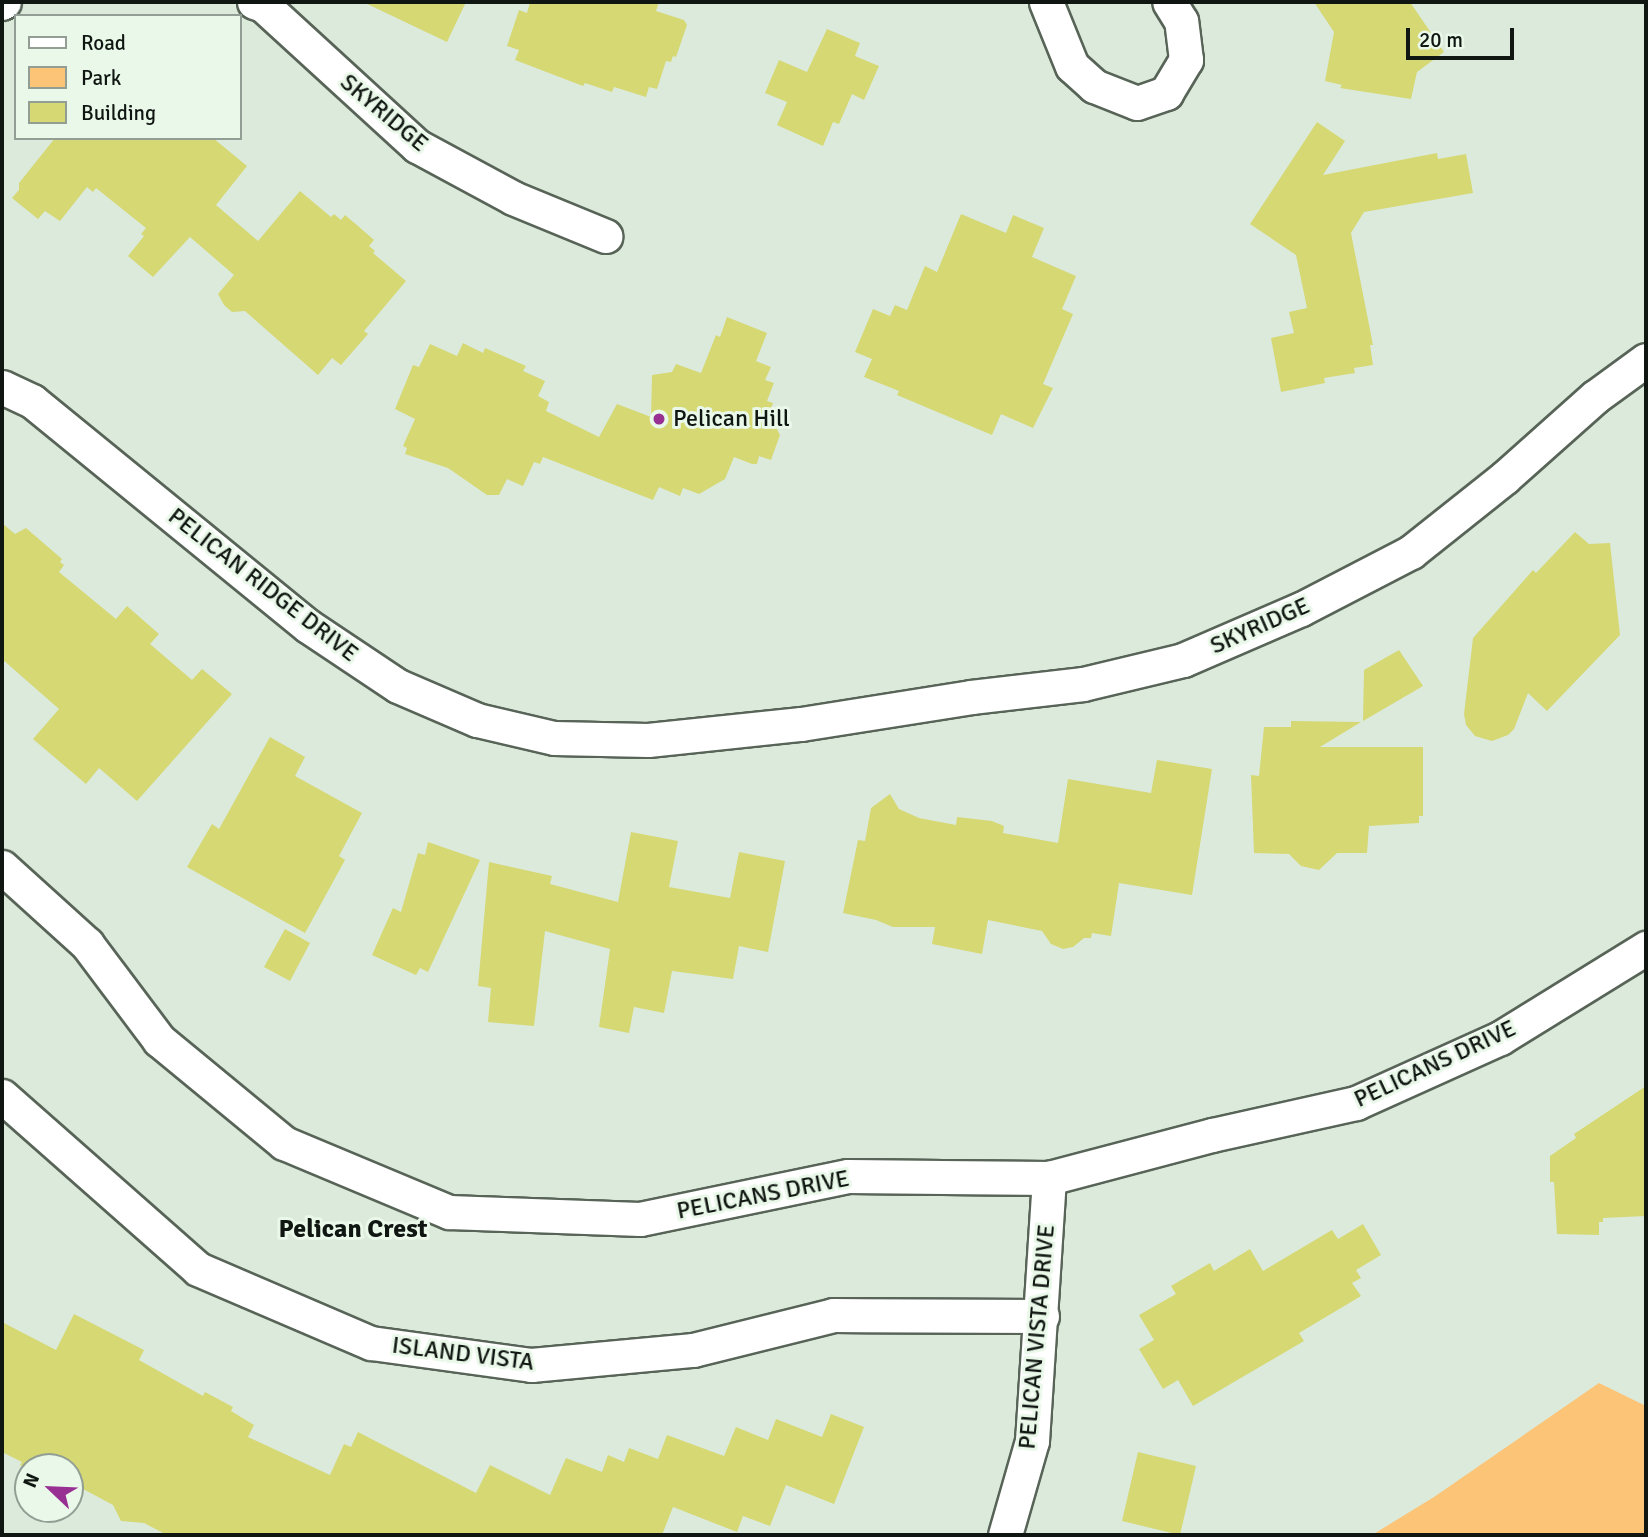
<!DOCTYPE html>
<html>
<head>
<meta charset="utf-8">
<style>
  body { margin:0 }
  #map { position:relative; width:1648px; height:1537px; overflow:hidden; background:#dceadc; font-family:Signika,sans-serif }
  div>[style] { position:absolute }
  .green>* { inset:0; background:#fbc476 }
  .building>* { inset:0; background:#d5d873 }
  .roads { filter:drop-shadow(2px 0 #576457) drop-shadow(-2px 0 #576457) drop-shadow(0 2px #576457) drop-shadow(0 -2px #576457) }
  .street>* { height:33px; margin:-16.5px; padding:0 16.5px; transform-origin:16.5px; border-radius:16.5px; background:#fff }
  .dots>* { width:19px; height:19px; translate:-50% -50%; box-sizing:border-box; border:4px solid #e9f8e9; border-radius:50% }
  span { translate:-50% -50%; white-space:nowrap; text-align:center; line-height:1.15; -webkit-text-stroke:6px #e9f8e9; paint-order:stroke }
  .street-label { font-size:24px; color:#101611 }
  .poi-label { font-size:24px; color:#101611 }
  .left { translate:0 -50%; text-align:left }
  .neighbourhood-label { font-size:26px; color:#101611; font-weight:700 }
  .frame { position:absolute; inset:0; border:4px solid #101611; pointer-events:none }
  .legend { position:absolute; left:14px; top:14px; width:228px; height:126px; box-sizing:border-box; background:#e9f8e9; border:2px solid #929e93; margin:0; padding:9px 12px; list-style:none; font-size:21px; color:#101611 }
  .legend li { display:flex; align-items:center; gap:14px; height:35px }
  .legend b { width:35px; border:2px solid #929e93 }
  .north { position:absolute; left:14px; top:1453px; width:70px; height:70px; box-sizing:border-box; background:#e9f8e9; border:2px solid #929e93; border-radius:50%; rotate:293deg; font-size:19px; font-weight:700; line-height:28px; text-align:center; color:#101611 }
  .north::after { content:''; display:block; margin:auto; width:24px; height:32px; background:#982f92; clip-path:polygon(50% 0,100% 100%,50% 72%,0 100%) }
  .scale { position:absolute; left:1406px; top:28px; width:108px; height:32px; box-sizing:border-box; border:4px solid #101611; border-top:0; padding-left:9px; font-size:21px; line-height:24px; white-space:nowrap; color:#101611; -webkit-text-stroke:5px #e9f8e9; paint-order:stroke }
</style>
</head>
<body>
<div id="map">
  <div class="green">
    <i style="clip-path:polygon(1599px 1383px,1646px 1406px,1646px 1535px,1372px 1535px,1434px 1497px)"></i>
  </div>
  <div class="building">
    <i style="clip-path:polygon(363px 2px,466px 2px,447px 42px)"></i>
    <i style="clip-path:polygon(530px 2px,659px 2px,656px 11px,684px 20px,687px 25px,676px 57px,673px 56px,671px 62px,666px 61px,657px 89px,649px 87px,646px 97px,614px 87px,612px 92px,585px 83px,583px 86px,515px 60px,519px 50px,507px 46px,519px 10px,527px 13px)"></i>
    <i style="clip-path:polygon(1314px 2px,1410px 2px,1444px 52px,1417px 72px,1411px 99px,1340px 88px,1342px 85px,1325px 81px,1334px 32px)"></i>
    <i style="clip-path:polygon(827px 29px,860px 43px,855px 56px,879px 66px,864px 100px,852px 94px,839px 124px,833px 122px,823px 146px,777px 125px,787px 102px,765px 93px,779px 60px,807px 72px)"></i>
    <i style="clip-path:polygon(1317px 122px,1345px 141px,1323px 175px,1437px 153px,1438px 159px,1466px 154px,1473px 193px,1364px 212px,1351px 233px,1373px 345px,1370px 345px,1373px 365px,1354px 368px,1355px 373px,1324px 378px,1325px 383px,1281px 392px,1271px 338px,1294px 333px,1289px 312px,1307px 308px,1296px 255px,1250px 224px)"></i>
    <i style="clip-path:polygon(55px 138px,213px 138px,247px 166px,216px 205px,258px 241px,300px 191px,331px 217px,334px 214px,341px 220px,345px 215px,358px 226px,374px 240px,369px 246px,375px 251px,373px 253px,406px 281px,364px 331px,368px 334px,341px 365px,332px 358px,318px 375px,245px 311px,232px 312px,224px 305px,218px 294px,234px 275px,190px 237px,153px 277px,128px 256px,144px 236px,141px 234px,146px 228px,96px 188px,93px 192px,87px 187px,60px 221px,45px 211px,38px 219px,12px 198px,19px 190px,19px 183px)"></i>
    <i style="clip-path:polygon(961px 214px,1006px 233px,1013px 215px,1044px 228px,1032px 257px,1076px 276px,1062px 309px,1073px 314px,1043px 384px,1053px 388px,1033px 428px,1001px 414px,992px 435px,897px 395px,899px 391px,864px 377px,872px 359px,855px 352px,873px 309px,890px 316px,895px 305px,907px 310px,925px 266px,937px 272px)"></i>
    <i style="clip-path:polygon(727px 317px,767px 333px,756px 361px,771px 367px,765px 380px,774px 383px,767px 401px,773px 403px,769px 414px,780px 435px,771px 460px,759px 456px,757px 464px,752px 464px,734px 457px,725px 479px,699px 494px,683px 488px,680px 496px,659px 487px,653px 500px,543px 457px,540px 464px,534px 462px,523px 486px,507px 479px,499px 495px,487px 495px,448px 468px,405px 454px,407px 448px,403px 446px,415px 419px,395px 409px,413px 365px,419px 367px,430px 344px,457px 356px,463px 343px,483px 353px,485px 348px,526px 366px,523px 371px,545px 381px,538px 396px,549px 402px,546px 411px,599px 437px,617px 404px,651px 417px,652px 375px,672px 372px,676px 364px,701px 373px,716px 335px,720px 337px)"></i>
    <i style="clip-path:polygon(2px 523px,15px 534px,26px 528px,62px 559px,60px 562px,64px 565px,59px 572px,116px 619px,127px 606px,159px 634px,150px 644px,192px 680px,202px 669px,232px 694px,137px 801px,99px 768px,86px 784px,33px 739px,59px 709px,2px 659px)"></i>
    <i style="clip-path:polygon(1575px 532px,1589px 544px,1610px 543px,1620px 635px,1547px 711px,1528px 693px,1514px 729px,1508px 735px,1492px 741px,1475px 736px,1466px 725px,1464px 714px,1473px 638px,1533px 570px,1536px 573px)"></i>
    <i style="clip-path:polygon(1399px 650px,1423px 686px,1363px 721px,1364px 670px)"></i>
    <i style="clip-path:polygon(1291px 721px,1361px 722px,1320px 747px,1423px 747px,1423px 816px,1419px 816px,1419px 823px,1369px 826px,1367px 853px,1337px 853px,1319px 870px,1301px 866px,1289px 854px,1254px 853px,1251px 775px,1259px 776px,1264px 727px,1291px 727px)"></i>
    <i style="clip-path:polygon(270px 737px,305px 757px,295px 776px,362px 813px,339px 856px,345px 860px,305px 933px,187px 867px,212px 824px,219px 829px)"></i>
    <i style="clip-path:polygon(1157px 760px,1212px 769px,1192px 895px,1119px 883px,1111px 936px,1092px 933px,1091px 938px,1084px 938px,1073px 947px,1063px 949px,1051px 944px,1042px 931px,988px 920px,982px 954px,932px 944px,935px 927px,893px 927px,876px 920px,843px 913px,858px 840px,865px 841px,871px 808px,890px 794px,899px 809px,919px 818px,956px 825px,957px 817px,992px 821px,1004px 826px,1003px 833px,1058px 843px,1068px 779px,1151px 793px)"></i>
    <i style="clip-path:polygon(631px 832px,678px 841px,669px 887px,730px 898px,739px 852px,785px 861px,768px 952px,739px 946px,733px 979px,672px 971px,664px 1013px,634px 1007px,629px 1033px,599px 1027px,610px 949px,545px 931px,534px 1026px,488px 1022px,491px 988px,478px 986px,489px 862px,552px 876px,550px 884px,618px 902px)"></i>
    <i style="clip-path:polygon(428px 842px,480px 860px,428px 972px,420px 968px,416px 975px,372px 955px,393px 908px,401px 912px,418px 853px,425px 855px)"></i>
    <i style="clip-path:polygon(285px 929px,310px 943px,290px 981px,264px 967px)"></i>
    <i style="clip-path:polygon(1646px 1086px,1646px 1216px,1603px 1218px,1603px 1222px,1599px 1222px,1599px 1235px,1557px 1234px,1554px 1182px,1550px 1182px,1550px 1156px,1576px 1138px,1574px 1134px)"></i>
    <i style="clip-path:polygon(1363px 1224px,1381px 1255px,1356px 1270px,1361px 1278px,1352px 1283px,1361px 1296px,1299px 1333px,1304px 1341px,1193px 1406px,1178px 1380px,1163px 1389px,1139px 1349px,1154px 1340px,1139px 1315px,1176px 1294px,1171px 1286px,1210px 1263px,1214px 1271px,1250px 1249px,1263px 1271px,1332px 1230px,1338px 1239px)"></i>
    <i style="clip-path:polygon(74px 1314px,144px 1350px,139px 1360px,203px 1396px,205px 1392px,233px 1407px,231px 1411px,254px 1425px,248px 1437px,330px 1475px,344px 1444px,351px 1447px,358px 1432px,476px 1493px,490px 1465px,550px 1495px,566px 1458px,602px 1472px,608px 1455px,624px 1462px,629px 1448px,658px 1459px,667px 1435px,724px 1456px,736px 1427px,768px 1440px,776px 1419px,822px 1437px,831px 1414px,864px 1427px,834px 1504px,786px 1485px,770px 1526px,743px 1516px,737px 1532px,673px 1507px,662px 1535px,167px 1535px,144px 1523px,121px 1521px,113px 1505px,70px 1482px,70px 1467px,28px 1469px,20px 1465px,22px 1462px,2px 1452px,2px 1322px,56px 1350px)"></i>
    <i style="clip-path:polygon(1138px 1452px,1196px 1466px,1180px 1535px,1122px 1521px)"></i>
  </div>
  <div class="roads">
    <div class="street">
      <i style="left:254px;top:2px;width:9px;rotate:18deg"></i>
      <i style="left:263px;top:5px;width:209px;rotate:42.5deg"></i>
      <i style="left:417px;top:146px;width:109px;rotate:28.4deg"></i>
      <i style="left:513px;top:198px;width:100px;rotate:22.4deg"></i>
      <i style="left:1046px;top:2px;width:69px;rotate:67.9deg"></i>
      <i style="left:1072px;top:66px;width:30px;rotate:42deg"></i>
      <i style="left:1094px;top:86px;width:46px;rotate:21.6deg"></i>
      <i style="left:1137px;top:103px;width:31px;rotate:-19deg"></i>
      <i style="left:1166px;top:93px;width:39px;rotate:-59deg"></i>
      <i style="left:1186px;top:60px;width:39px;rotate:-97deg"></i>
      <i style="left:1181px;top:21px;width:22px;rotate:-122deg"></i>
      <i style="left:2px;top:3px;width:2px;rotate:-27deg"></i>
      <i style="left:2px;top:387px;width:33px;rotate:25deg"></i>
      <i style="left:32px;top:401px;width:356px;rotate:39.2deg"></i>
      <i style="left:308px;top:626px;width:108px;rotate:33.7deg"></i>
      <i style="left:398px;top:686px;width:86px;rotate:23.3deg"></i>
      <i style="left:477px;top:720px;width:79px;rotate:13.2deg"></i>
      <i style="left:554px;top:738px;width:94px;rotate:1.2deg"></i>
      <i style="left:648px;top:740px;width:154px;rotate:-6deg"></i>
      <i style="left:801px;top:724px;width:172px;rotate:-9deg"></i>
      <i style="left:971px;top:697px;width:113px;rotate:-6.6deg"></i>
      <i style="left:1083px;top:684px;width:103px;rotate:-13.5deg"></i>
      <i style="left:1183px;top:660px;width:129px;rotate:-23.4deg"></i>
      <i style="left:1301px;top:609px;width:124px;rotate:-27.4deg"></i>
      <i style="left:1411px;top:552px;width:119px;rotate:-38.5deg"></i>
      <i style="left:1504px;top:478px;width:122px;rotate:-41.7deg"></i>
      <i style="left:1595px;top:397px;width:63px;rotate:-36deg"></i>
      <i style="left:2px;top:867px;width:115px;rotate:42.2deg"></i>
      <i style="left:87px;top:944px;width:120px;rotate:53.1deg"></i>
      <i style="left:159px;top:1040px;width:162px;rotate:39.5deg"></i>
      <i style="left:284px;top:1143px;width:179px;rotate:22.7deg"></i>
      <i style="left:449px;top:1212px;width:191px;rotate:2.1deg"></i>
      <i style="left:640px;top:1219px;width:212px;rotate:-11.7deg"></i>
      <i style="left:848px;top:1176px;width:201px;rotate:0.6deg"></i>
      <i style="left:1049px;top:1178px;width:169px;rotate:-14.8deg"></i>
      <i style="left:1212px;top:1135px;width:148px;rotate:-12.5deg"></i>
      <i style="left:1356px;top:1103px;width:158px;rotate:-24.3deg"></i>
      <i style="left:1500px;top:1038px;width:172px;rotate:-31.7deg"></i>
      <i style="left:2px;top:1096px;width:261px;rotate:41.4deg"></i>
      <i style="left:198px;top:1269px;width:188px;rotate:23.2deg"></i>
      <i style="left:371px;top:1343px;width:162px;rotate:7.8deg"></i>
      <i style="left:531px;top:1365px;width:163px;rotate:-5.3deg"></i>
      <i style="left:693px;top:1350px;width:144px;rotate:-14deg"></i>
      <i style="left:833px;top:1315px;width:209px;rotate:0.3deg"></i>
      <i style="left:1005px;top:1535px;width:98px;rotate:-74deg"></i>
      <i style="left:1032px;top:1441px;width:264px;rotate:-86.3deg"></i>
    </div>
  </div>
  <div class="dots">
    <i style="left:659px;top:419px;background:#982f92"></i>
  </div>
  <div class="street-label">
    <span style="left:384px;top:113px;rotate:40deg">SKYRIDGE</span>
    <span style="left:263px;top:585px;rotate:38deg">PELICAN RIDGE DRIVE</span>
    <span style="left:1260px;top:626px;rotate:-24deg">SKYRIDGE</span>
    <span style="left:1435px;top:1064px;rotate:-25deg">PELICANS DRIVE</span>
    <span style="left:763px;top:1195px;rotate:-11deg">PELICANS DRIVE</span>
    <span style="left:1037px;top:1337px;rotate:-85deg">PELICAN VISTA DRIVE</span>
    <span style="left:463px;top:1354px;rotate:7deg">ISLAND VISTA</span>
  </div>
  <div class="poi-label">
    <span class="left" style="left:673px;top:419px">Pelican Hill</span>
  </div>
  <div class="neighbourhood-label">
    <span style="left:353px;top:1230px">Pelican Crest</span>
  </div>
  <div class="frame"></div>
  <ul class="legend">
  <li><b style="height:9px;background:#fff"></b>Road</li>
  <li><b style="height:19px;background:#fbc476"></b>Park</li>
  <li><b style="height:19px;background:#d5d873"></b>Building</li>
  </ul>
  <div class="north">N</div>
  <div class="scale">20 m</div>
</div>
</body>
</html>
